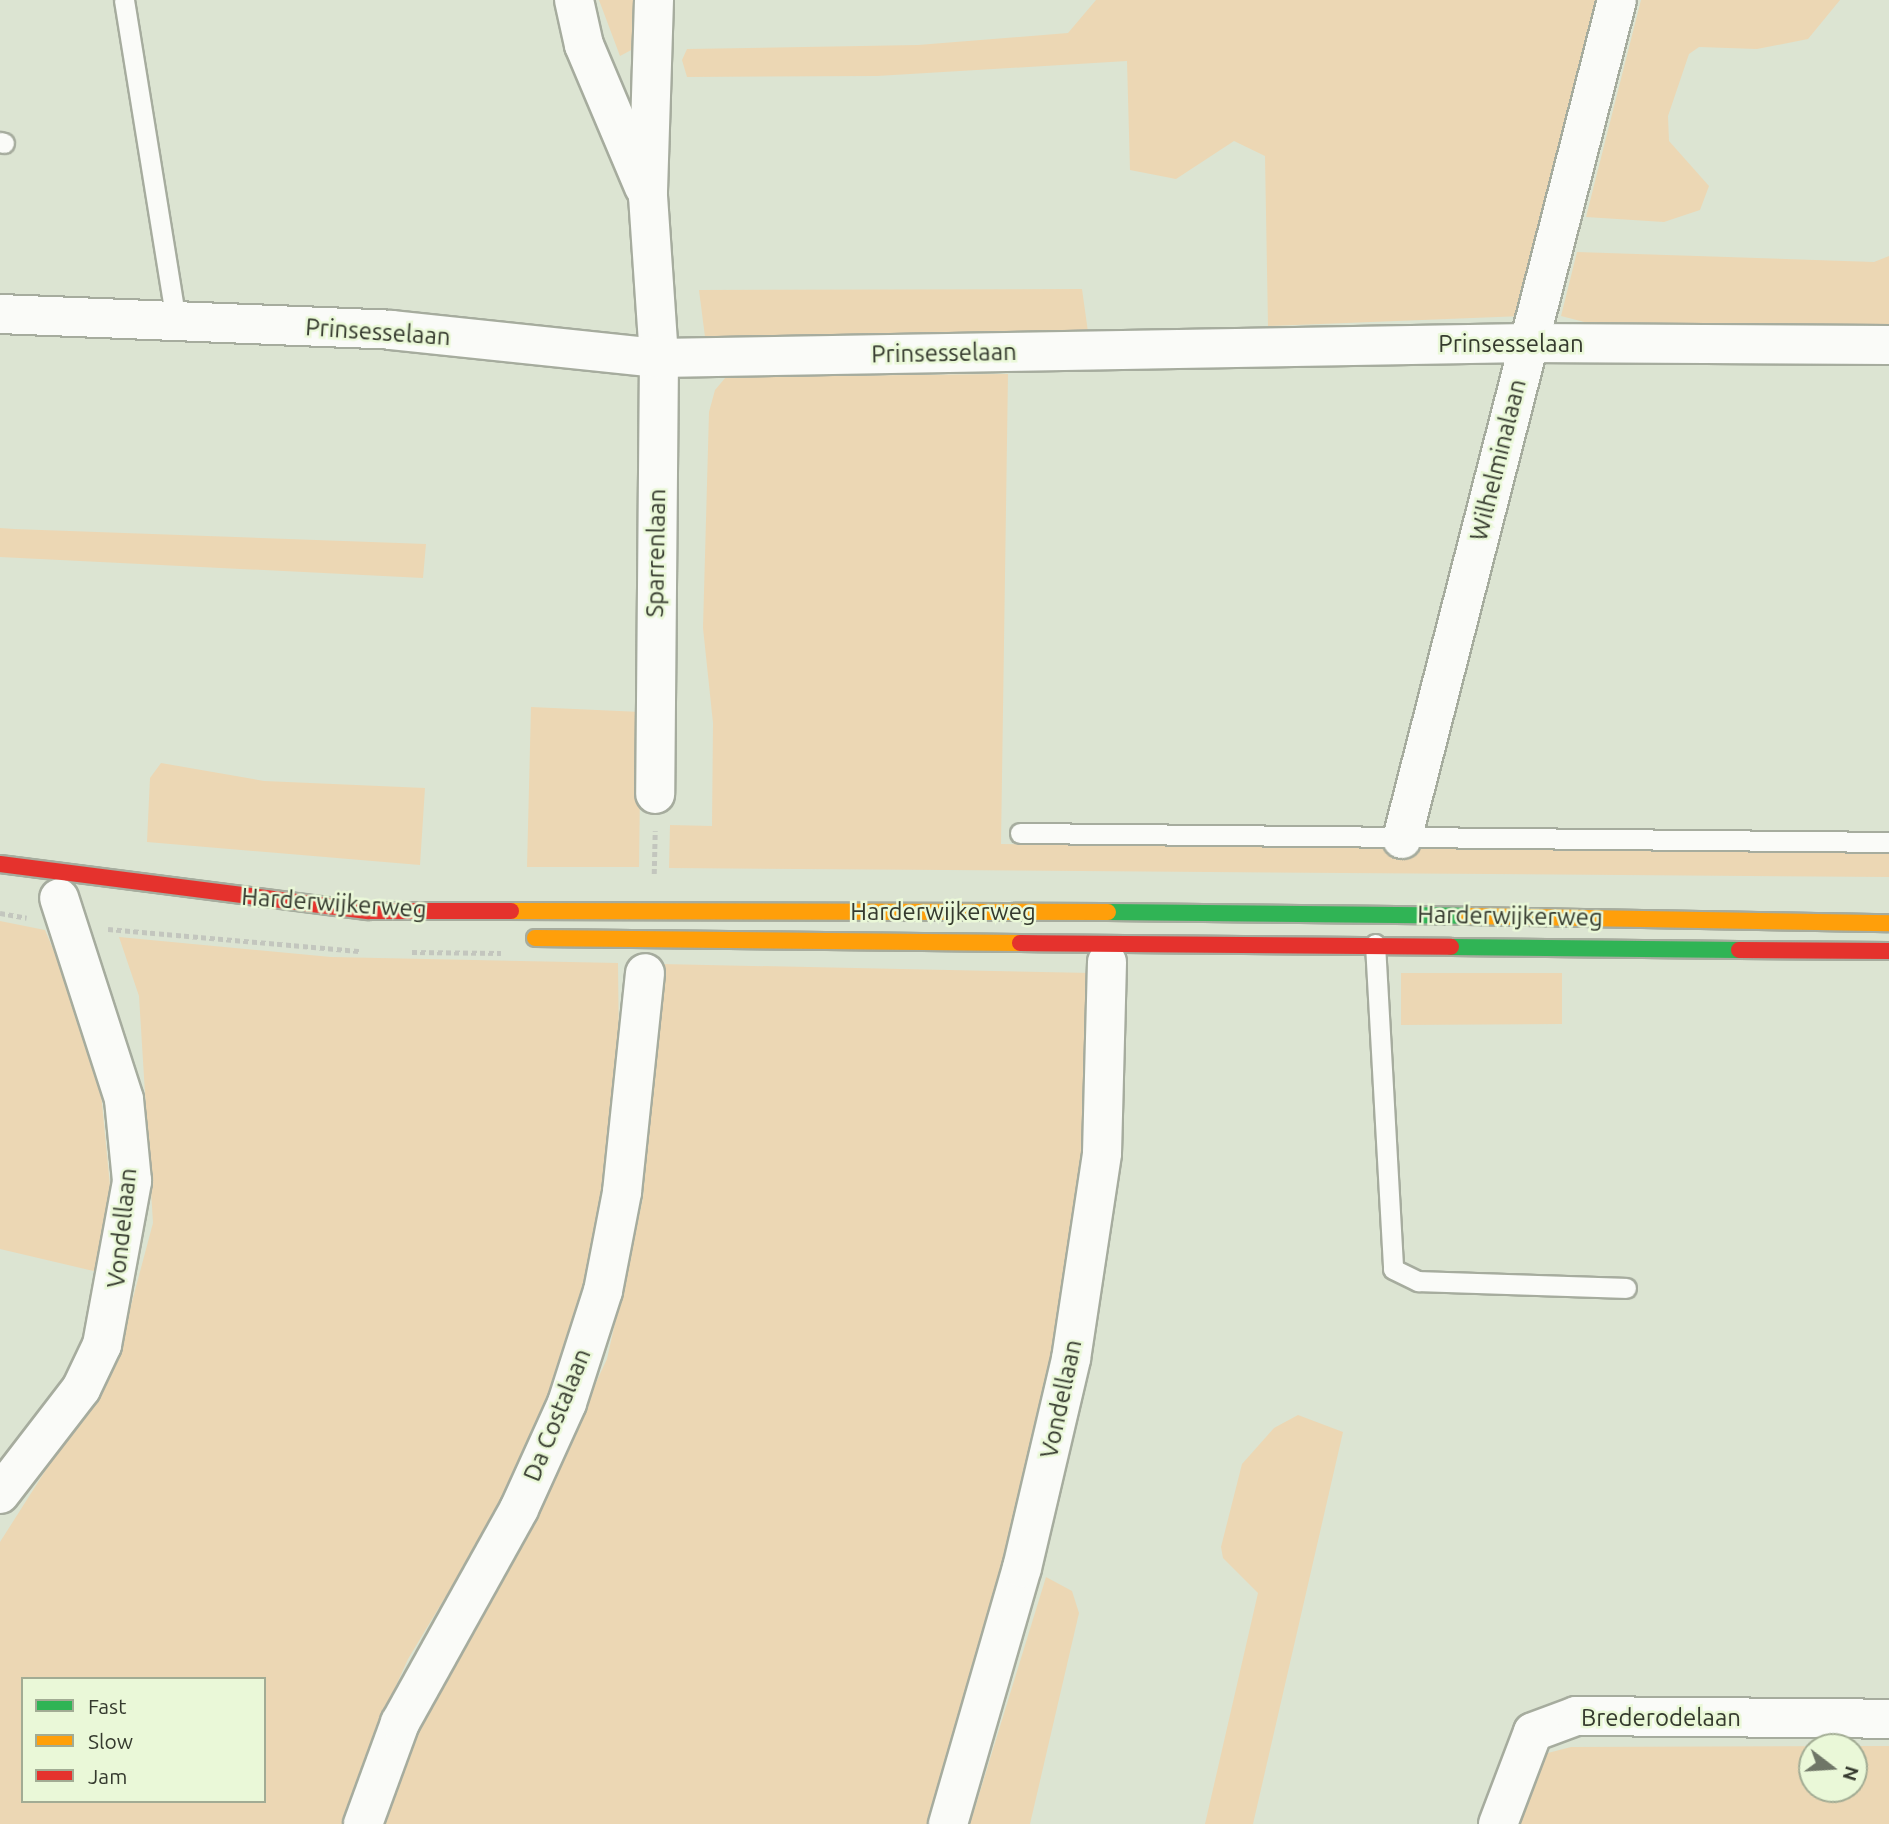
<!DOCTYPE html>
<html>
<head>
<meta charset="utf-8">
<style>
  body { margin:0 }
  #map { position:relative; width:1889px; height:1824px; overflow:hidden; background:#dce4d2; font-family:Ubuntu,sans-serif }
  div>[style] { position:absolute }
  .green>* { inset:0; background:#ecd7b4 }
  .path>* { height:4.5px; margin-top:-2.25px; transform-origin:0; background:repeating-linear-gradient(90deg,#c3c6be 0 5px,transparent 0 8.5px) }
  .roads { filter:drop-shadow(2px 0 #a6ac9e) drop-shadow(-2px 0 #a6ac9e) drop-shadow(0 2px #a6ac9e) drop-shadow(0 -2px #a6ac9e) }
  .lane>* { height:19px; margin:-9.5px; padding:0 9.5px; transform-origin:9.5px; border-radius:9.5px; background:#fafbf8 }
  .street>* { height:38px; margin:-19px; padding:0 19px; transform-origin:19px; border-radius:19px; background:#fafbf8 }
  .fast>* { height:16px; margin:-8px; padding:0 8px; transform-origin:8px; border-radius:8px; background:#30b455 }
  .slow>* { height:16px; margin:-8px; padding:0 8px; transform-origin:8px; border-radius:8px; background:#ff9f0a }
  .jam>* { height:16px; margin:-8px; padding:0 8px; transform-origin:8px; border-radius:8px; background:#e5322d }
  span { translate:-50% -50%; white-space:nowrap; text-align:center; line-height:1.15; -webkit-text-stroke:5px #eaf8d8; paint-order:stroke }
  .street-label { font-size:24px; color:#353a2e }
  .legend { position:absolute; left:21px; top:1677px; width:245px; height:126px; box-sizing:border-box; background:#eaf8d8; border:2px solid #a2ac94; margin:0; padding:9px 12px; list-style:none; font-size:21px; color:#353a2e }
  .legend li { display:flex; align-items:center; gap:14px; height:35px }
  .legend b { width:35px; border:2px solid #a2ac94 }
  .north { position:absolute; left:1798px; top:1733px; width:70px; height:70px; box-sizing:border-box; background:#eaf8d8; border:2px solid #a2ac94; border-radius:50%; rotate:107deg; font-size:19px; font-weight:700; line-height:28px; text-align:center; color:#353a2e }
  .north::after { content:''; display:block; margin:auto; width:24px; height:32px; background:#6f7667; clip-path:polygon(50% 0,100% 100%,50% 72%,0 100%) }
</style>
</head>
<body>
<div id="map">
  <div class="green">
    <i style="clip-path:polygon(599px 0,640px 0,635px 48px,620px 56px)"></i>
    <i style="clip-path:polygon(1096px 0,1601px 0,1523px 316px,1268px 326px,1265px 156px,1234px 141px,1176px 179px,1130px 170px,1127px 61px,877px 76px,687px 77px,682px 60px,687px 49px,918px 45px,1068px 33px)"></i>
    <i style="clip-path:polygon(1641px 0,1840px 0,1808px 39px,1757px 49px,1699px 47px,1689px 54px,1668px 116px,1669px 141px,1709px 186px,1700px 210px,1664px 222px,1586px 217px)"></i>
    <i style="clip-path:polygon(1577px 252px,1874px 262px,1889px 256px,1889px 327px,1600px 326px,1561px 316px)"></i>
    <i style="clip-path:polygon(1082px 289px,1088px 332px,705px 337px,699px 290px)"></i>
    <i style="clip-path:polygon(1008px 374px,1001px 844px,1889px 853px,1889px 877px,669px 868px,670px 825px,712px 826px,713px 723px,703px 628px,709px 412px,715px 390px,726px 377px)"></i>
    <i style="clip-path:polygon(0 528px,14px 529px,426px 544px,423px 578px,0 557px)"></i>
    <i style="clip-path:polygon(531px 707px,641px 712px,639px 867px,527px 867px)"></i>
    <i style="clip-path:polygon(161px 763px,264px 781px,425px 788px,420px 865px,147px 842px,150px 778px)"></i>
    <i style="clip-path:polygon(0 921px,45px 930px,97px 1052px,110px 1186px,102px 1273px,0 1249px)"></i>
    <i style="clip-path:polygon(evenodd,119px 937px,331px 957px,618px 963px,619px 1053px,598px 1231px,567px 1349px,514px 1483px,408px 1659px,376px 1730px,348px 1824px,0 1824px,0 1542px,117px 1358px,153px 1223px,139px 996px,119px 937px,23px 1679px,264px 1679px,264px 1801px,23px 1801px,23px 1679px)"></i>
    <i style="clip-path:polygon(661px 964px,1092px 973px,1090px 1158px,1020px 1528px,935px 1824px,382px 1824px,410px 1733px,529px 1526px,607px 1359px,643px 1198px)"></i>
    <i style="clip-path:polygon(1401px 973px,1562px 973px,1562px 1024px,1401px 1025px)"></i>
    <i style="clip-path:polygon(1298px 1415px,1343px 1432px,1253px 1824px,1205px 1824px,1258px 1593px,1223px 1558px,1221px 1547px,1242px 1464px,1274px 1428px)"></i>
    <i style="clip-path:polygon(1046px 1577px,1072px 1591px,1079px 1613px,1030px 1824px,970px 1824px)"></i>
    <i style="clip-path:polygon(evenodd,1889px 1746px,1889px 1824px,1518px 1824px,1544px 1754px,1571px 1747px,1889px 1746px,1812px 1747px,1854px 1747px,1854px 1789px,1812px 1789px,1812px 1747px)"></i>
  </div>
  <div class="path">
    <i style="left:654px;top:874px;width:43px;rotate:-88.7deg"></i>
    <i style="left:0;top:913px;width:27px;rotate:10deg"></i>
    <i style="left:108px;top:929px;width:254px;rotate:5deg"></i>
    <i style="left:412px;top:952px;width:89px;rotate:0.6deg"></i>
  </div>
  <div class="roads">
    <div class="lane">
      <i style="left:124px;top:0;width:326px;rotate:80.8deg"></i>
      <i style="left:0;top:142px;width:4px;rotate:14deg"></i>
      <i style="left:1020px;top:833px;width:869px;rotate:0.59deg"></i>
      <i style="left:1375px;top:944px;width:325px;rotate:86.8deg"></i>
      <i style="left:1393px;top:1269px;width:28px;rotate:26deg"></i>
      <i style="left:1418px;top:1281px;width:208px;rotate:1.9deg"></i>
    </div>
    <div class="street">
      <i style="left:574px;top:0;width:46px;rotate:77.5deg"></i>
      <i style="left:584px;top:45px;width:154px;rotate:67.1deg"></i>
      <i style="left:654px;top:0;width:196px;rotate:91.8deg"></i>
      <i style="left:648px;top:196px;width:162px;rotate:86.1deg"></i>
      <i style="left:659px;top:358px;width:436px;rotate:90.5deg"></i>
      <i style="left:0;top:314px;width:391px;rotate:2.3deg"></i>
      <i style="left:391px;top:330px;width:269px;rotate:6deg"></i>
      <i style="left:659px;top:358px;width:869px;rotate:-0.99deg"></i>
      <i style="left:1528px;top:343px;width:361px;rotate:0.3deg"></i>
      <i style="left:1402px;top:839px;width:866px;rotate:-75.63deg"></i>
      <i style="left:0;top:1494px;width:133px;rotate:-52.4deg"></i>
      <i style="left:81px;top:1389px;width:49px;rotate:-64.5deg"></i>
      <i style="left:102px;top:1345px;width:167px;rotate:-79.6deg"></i>
      <i style="left:132px;top:1181px;width:82px;rotate:-95.6deg"></i>
      <i style="left:124px;top:1099px;width:211px;rotate:-107.9deg"></i>
      <i style="left:363px;top:1824px;width:108px;rotate:-69.9deg"></i>
      <i style="left:400px;top:1723px;width:245px;rotate:-60.9deg"></i>
      <i style="left:519px;top:1509px;width:116px;rotate:-65.6deg"></i>
      <i style="left:567px;top:1403px;width:118px;rotate:-72.2deg"></i>
      <i style="left:603px;top:1291px;width:101px;rotate:-79.1deg"></i>
      <i style="left:622px;top:1192px;width:220px;rotate:-84deg"></i>
      <i style="left:948px;top:1824px;width:266px;rotate:-73.9deg"></i>
      <i style="left:1022px;top:1568px;width:215px;rotate:-76.8deg"></i>
      <i style="left:1071px;top:1359px;width:208px;rotate:-81.4deg"></i>
      <i style="left:1102px;top:1153px;width:191px;rotate:-88.5deg"></i>
      <i style="left:1498px;top:1824px;width:98px;rotate:-69.2deg"></i>
      <i style="left:1533px;top:1732px;width:46px;rotate:-20.4deg"></i>
      <i style="left:1576px;top:1716px;width:313px;rotate:0.5deg"></i>
    </div>
    <div class="fast">
      <i style="left:1108px;top:912px;width:360px;rotate:0.6deg"></i>
      <i style="left:1451px;top:947px;width:288px;rotate:0.6deg"></i>
    </div>
    <div class="slow">
      <i style="left:511px;top:911px;width:597px;rotate:0.1deg"></i>
      <i style="left:1468px;top:916px;width:421px;rotate:1deg"></i>
      <i style="left:535px;top:938px;width:485px;rotate:0.6deg"></i>
    </div>
    <div class="jam">
      <i style="left:0;top:864px;width:372px;rotate:7.3deg"></i>
      <i style="left:369px;top:911px;width:142px"></i>
      <i style="left:1020px;top:943px;width:431px;rotate:0.5deg"></i>
      <i style="left:1739px;top:950px;width:150px;rotate:0.4deg"></i>
    </div>
  </div>
  <div class="street-label">
    <span style="left:378px;top:332px;rotate:4deg">Prinsesselaan</span>
    <span style="left:1511px;top:344px">Prinsesselaan</span>
    <span style="left:944px;top:353px;rotate:-1deg">Prinsesselaan</span>
    <span style="left:1498px;top:460px;rotate:-76deg">Wilhelminalaan</span>
    <span style="left:656px;top:553px;rotate:-89deg">Sparrenlaan</span>
    <span style="left:334px;top:903px;rotate:4deg">Harderwijkerweg</span>
    <span style="left:943px;top:912px">Harderwijkerweg</span>
    <span style="left:1510px;top:916px;rotate:1deg">Harderwijkerweg</span>
    <span style="left:122px;top:1228px;rotate:-84deg">Vondellaan</span>
    <span style="left:1061px;top:1399px;rotate:-78deg">Vondellaan</span>
    <span style="left:557px;top:1415px;rotate:-68deg">Da Costalaan</span>
    <span style="left:1661px;top:1718px">Brederodelaan</span>
  </div>
  <ul class="legend">
  <li><b style="height:9px;background:#30b455"></b>Fast</li>
  <li><b style="height:9px;background:#ff9f0a"></b>Slow</li>
  <li><b style="height:9px;background:#e5322d"></b>Jam</li>
  </ul>
  <div class="north">N</div>
</div>
</body>
</html>
